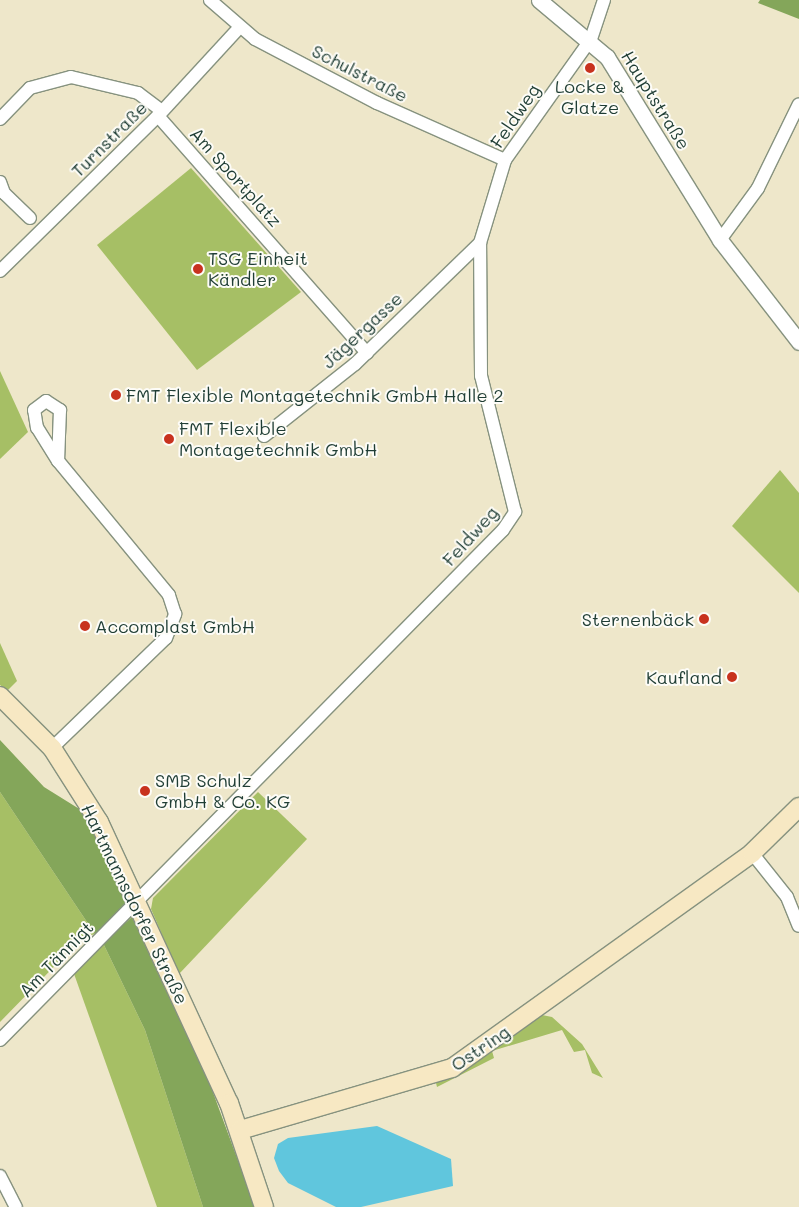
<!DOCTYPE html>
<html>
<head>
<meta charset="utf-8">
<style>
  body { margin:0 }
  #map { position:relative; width:799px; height:1207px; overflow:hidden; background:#eee7ca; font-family:Mali,sans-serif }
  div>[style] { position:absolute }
  .green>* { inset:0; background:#a6bf65 }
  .forest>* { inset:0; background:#84a65a }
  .water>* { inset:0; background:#60c6dd }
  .roads { filter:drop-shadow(1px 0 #86927f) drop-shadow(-1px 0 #86927f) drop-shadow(0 1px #86927f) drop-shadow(0 -1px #86927f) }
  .minor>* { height:12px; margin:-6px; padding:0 6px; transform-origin:6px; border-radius:6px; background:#fff }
  .tertiary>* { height:15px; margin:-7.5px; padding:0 7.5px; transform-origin:7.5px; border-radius:7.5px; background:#fff }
  .secondary>* { height:18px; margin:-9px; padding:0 9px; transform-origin:9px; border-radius:9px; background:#f7e8c3 }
  .dots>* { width:14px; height:14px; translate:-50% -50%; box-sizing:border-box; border:2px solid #fdfcf7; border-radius:50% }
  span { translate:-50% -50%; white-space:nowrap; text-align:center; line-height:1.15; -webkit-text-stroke:4px #fdfcf7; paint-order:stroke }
  .street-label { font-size:18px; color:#1f3d34 }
  .poi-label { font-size:18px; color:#1f3d34 }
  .left { translate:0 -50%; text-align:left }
  .right { translate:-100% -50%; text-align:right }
</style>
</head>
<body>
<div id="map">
  <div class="green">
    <i style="clip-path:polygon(191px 168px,301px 292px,197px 370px,97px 245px)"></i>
    <i style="clip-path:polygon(0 371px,28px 432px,0 459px)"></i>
    <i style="clip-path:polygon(780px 470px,799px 493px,799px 593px,732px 526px)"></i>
    <i style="clip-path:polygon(0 643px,17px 681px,7px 691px,0 685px)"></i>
    <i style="clip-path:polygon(0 792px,95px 934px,82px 938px,0 1022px)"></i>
    <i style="clip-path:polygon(258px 792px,307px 839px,179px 974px,151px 909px,153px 898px)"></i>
    <i style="clip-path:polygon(103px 943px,145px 1030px,203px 1207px,157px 1207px,73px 971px)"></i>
    <i style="clip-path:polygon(542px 1015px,552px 1017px,582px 1044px,603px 1078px,592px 1073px,585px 1050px,574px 1052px,562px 1030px,492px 1051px,494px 1058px,437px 1087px,436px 1083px)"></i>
  </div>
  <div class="forest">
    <i style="clip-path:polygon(760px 0,799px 0,799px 19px,758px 3px)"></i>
    <i style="clip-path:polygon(0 740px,44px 787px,89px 815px,126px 904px,95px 934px,0 792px)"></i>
    <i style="clip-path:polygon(132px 917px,211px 1087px,255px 1207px,203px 1207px,145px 1030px,103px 943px)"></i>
  </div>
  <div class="water">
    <i style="clip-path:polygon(377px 1126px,451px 1159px,453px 1186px,361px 1207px,336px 1207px,288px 1183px,279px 1171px,274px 1158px,278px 1144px,288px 1138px)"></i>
  </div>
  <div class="roads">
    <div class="minor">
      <i style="left:210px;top:0;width:60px;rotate:40.9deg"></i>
      <i style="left:255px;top:39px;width:138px;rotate:27.7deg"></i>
      <i style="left:377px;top:103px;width:140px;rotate:24deg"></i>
      <i style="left:158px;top:116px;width:316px;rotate:48.6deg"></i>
      <i style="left:0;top:119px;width:43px;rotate:-45.9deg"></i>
      <i style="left:30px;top:88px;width:42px;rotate:-15deg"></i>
      <i style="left:71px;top:77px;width:69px;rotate:13.4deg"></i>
      <i style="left:138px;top:93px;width:30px;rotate:37deg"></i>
      <i style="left:0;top:182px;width:12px;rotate:70deg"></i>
      <i style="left:4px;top:193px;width:36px;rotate:44deg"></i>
      <i style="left:720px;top:240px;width:64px;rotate:-53.8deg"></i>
      <i style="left:758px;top:188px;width:93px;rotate:-64deg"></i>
      <i style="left:0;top:271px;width:221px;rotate:-44.5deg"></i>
      <i style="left:158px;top:116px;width:120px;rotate:-47.4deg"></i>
      <i style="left:264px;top:436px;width:116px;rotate:-38.4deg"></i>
      <i style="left:355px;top:364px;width:174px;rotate:-44.1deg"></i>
      <i style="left:52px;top:748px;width:158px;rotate:-44deg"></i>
      <i style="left:166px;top:638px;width:26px;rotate:-69deg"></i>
      <i style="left:175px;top:614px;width:20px;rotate:-108deg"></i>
      <i style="left:169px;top:595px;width:174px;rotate:-129.6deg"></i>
      <i style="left:58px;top:461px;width:39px;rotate:-122deg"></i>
      <i style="left:37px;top:428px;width:18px;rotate:-99deg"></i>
      <i style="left:34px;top:410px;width:15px;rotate:-37deg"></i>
      <i style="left:46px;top:401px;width:17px;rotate:33deg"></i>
      <i style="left:60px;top:410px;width:51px;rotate:92.2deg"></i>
      <i style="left:752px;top:853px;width:56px;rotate:51.5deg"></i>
      <i style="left:787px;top:897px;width:31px;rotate:68deg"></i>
      <i style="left:0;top:1040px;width:716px;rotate:-45.4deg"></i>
      <i style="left:503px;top:530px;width:22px;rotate:-56deg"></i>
      <i style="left:515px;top:512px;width:140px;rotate:-104deg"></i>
      <i style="left:481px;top:376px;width:133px;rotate:-90.4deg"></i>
      <i style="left:480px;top:243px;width:87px;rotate:-73.2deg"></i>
      <i style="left:505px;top:160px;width:148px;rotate:-54.6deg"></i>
      <i style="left:591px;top:39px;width:41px;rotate:-71.6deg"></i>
      <i style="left:0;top:1176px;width:35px;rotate:63deg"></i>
    </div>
    <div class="tertiary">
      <i style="left:539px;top:0;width:89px;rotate:40deg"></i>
      <i style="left:607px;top:57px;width:215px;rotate:58.3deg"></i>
      <i style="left:720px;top:240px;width:129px;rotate:52.2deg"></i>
    </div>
    <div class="secondary">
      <i style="left:0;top:696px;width:74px;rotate:45deg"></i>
      <i style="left:52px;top:748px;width:88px;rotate:57.6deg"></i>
      <i style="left:99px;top:822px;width:310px;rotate:65.2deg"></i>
      <i style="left:229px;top:1103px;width:110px;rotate:71.4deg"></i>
      <i style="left:240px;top:1130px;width:221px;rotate:-16.3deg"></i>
      <i style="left:452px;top:1068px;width:369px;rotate:-35.6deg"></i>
      <i style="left:752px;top:853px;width:66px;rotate:-44.4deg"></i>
    </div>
  </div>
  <div class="dots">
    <i style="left:590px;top:68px;background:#c8321e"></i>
    <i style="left:198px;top:269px;background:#c8321e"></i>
    <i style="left:116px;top:395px;background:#c8321e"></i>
    <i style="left:169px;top:439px;background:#c8321e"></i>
    <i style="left:704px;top:619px;background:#c8321e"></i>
    <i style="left:85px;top:626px;background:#c8321e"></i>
    <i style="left:732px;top:677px;background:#c8321e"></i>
    <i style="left:145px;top:791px;background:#c8321e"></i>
  </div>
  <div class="street-label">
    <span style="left:360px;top:73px;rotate:27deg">Schulstraße</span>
    <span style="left:656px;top:100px;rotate:58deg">Hauptstraße</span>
    <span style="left:515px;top:116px;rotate:-56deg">Feldweg</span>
    <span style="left:109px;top:139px;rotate:-45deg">Turnstraße</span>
    <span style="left:236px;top:177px;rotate:48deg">Am Sportplatz</span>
    <span style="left:362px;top:330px;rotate:-43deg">Jägergasse</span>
    <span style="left:470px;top:536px;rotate:-48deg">Feldweg</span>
    <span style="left:135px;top:904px;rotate:64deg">Hartmannsdorfer Straße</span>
    <span style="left:56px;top:959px;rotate:-46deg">Am Tännigt</span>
    <span style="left:480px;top:1048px;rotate:-34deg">Ostring</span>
  </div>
  <div class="poi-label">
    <span style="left:590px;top:97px">Locke &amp;<br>Glatze</span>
    <span class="left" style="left:208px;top:269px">TSG Einheit<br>Kändler</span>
    <span class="left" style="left:126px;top:395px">FMT Flexible Montagetechnik GmbH Halle 2</span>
    <span class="left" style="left:179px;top:439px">FMT Flexible<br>Montagetechnik GmbH</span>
    <span class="right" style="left:694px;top:619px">Sternenbäck</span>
    <span class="left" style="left:95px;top:626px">Accomplast GmbH</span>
    <span class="right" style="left:722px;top:677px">Kaufland</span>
    <span class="left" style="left:155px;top:791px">SMB Schulz<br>GmbH &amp; Co. KG</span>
  </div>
</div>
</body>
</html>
